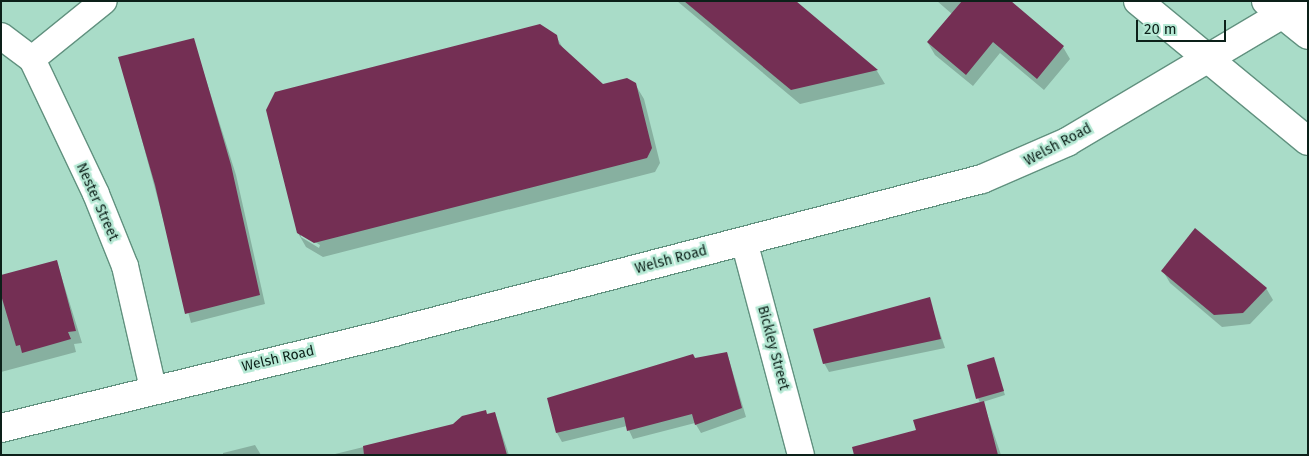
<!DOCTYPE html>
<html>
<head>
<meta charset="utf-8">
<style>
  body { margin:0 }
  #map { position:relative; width:1309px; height:456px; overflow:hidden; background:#a9dcc8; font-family:"Fira Sans",sans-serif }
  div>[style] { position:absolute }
  .shadow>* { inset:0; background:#0003 }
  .building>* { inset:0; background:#742f54 }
  .roads { filter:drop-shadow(1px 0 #61917f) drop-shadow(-1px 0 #61917f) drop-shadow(0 1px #61917f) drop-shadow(0 -1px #61917f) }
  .street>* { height:26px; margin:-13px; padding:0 13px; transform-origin:13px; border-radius:13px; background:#fff }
  .secondary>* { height:28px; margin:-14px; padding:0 14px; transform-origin:14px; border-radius:14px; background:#fff }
  .highway>* { height:28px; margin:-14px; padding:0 14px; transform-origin:14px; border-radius:14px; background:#fff }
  span { translate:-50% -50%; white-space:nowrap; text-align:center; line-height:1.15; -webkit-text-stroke:5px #b6e9d5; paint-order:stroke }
  .street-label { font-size:14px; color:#0c2019 }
  .frame { position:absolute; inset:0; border:2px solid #0c2019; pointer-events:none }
  .scale { position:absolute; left:1136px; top:20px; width:90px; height:22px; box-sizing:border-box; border:2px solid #0c2019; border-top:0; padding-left:6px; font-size:15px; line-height:18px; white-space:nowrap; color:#0c2019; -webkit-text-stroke:4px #b6e9d5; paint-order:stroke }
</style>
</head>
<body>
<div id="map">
  <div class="shadow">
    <i style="clip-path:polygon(677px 1px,794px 1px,877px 71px,885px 84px,800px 104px)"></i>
    <i style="clip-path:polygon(937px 1px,1009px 1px,1063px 47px,1070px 59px,1044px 90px,1000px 53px,973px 86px,935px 55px,928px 43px,952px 14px)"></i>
    <i style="clip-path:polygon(evenodd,556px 36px,564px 50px,603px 86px,635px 84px,644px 99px,660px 163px,655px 172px,323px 257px,306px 247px,298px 233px,556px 36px,301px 234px,320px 245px,319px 248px,301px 237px,301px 234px)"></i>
    <i style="clip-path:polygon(193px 39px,236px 175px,265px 304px,191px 323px,120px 58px)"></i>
    <i style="clip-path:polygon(57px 262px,82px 343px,74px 344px,76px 352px,1px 372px,1px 276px)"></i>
    <i style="clip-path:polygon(1163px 271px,1266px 288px,1273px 300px,1250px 324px,1222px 327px,1170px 283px)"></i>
    <i style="clip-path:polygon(929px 299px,945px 348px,829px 372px,824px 363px)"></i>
    <i style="clip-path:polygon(727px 353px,746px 417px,701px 433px,695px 423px,633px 439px,627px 426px,562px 442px,557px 433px,549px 399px)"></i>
    <i style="clip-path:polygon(993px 359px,1005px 395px,983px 402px,1001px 455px,883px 455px,918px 431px,980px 403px,978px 398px)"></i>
    <i style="clip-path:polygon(495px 413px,509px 455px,331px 455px,453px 425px)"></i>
    <i style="clip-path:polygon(255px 445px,261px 455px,223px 455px,223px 453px)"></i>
  </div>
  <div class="building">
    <i style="clip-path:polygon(684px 1px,796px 1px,878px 70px,791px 90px)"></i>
    <i style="clip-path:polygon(962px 1px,1011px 1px,1064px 46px,1037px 79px,993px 42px,966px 75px,927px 42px)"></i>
    <i style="clip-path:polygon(540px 24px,557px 35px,559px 44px,603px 84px,627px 78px,636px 83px,652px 148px,647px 158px,314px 243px,297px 233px,266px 110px,275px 92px)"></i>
    <i style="clip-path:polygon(194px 38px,231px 165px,260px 295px,185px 314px,155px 185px,118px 57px)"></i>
    <i style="clip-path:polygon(1195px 228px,1267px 288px,1243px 313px,1214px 315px,1161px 271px)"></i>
    <i style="clip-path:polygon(57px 260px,76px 331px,68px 332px,71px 339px,22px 353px,20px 345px,16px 346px,1px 295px,1px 275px)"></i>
    <i style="clip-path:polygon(930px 297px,941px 339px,823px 364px,813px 329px)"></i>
    <i style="clip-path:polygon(727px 352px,742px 408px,695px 425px,692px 414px,627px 431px,624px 417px,556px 433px,547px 398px,693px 354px,695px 358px)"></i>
    <i style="clip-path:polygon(994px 357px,1004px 391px,976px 399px,967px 365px)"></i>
    <i style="clip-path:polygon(984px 401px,998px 455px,854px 455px,852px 447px,916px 430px,913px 420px)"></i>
    <i style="clip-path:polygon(486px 410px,487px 414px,495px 412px,507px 455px,364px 455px,363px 446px,453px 424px,462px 416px)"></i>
  </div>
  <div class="roads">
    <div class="street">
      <i style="left:1px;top:36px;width:39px;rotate:37deg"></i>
      <i style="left:32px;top:59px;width:149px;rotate:64.6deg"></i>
      <i style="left:96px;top:194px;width:78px;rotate:68.1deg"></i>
      <i style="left:125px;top:266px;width:125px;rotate:77.1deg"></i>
      <i style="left:32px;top:59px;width:92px;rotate:-38.9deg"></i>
      <i style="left:744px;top:241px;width:221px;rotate:75.1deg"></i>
    </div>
    <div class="secondary">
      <i style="left:1px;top:428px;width:405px;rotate:-13.7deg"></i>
      <i style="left:394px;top:332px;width:608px;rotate:-14.59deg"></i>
      <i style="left:982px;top:179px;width:93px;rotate:-23.5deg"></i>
      <i style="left:1067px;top:142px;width:276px;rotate:-30.7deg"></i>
    </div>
    <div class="highway">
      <i style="left:1138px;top:1px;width:220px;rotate:39.5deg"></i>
      <i style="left:1266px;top:1px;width:54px;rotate:39deg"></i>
    </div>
  </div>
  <div class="street-label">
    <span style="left:1058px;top:145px;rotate:-28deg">Welsh Road</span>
    <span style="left:97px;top:202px;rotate:66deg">Nester Street</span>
    <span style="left:671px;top:260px;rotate:-15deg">Welsh Road</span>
    <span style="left:773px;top:348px;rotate:75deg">Bickley Street</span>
    <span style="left:278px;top:359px;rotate:-13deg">Welsh Road</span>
  </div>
  <div class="frame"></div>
  <div class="scale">20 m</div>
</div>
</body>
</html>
